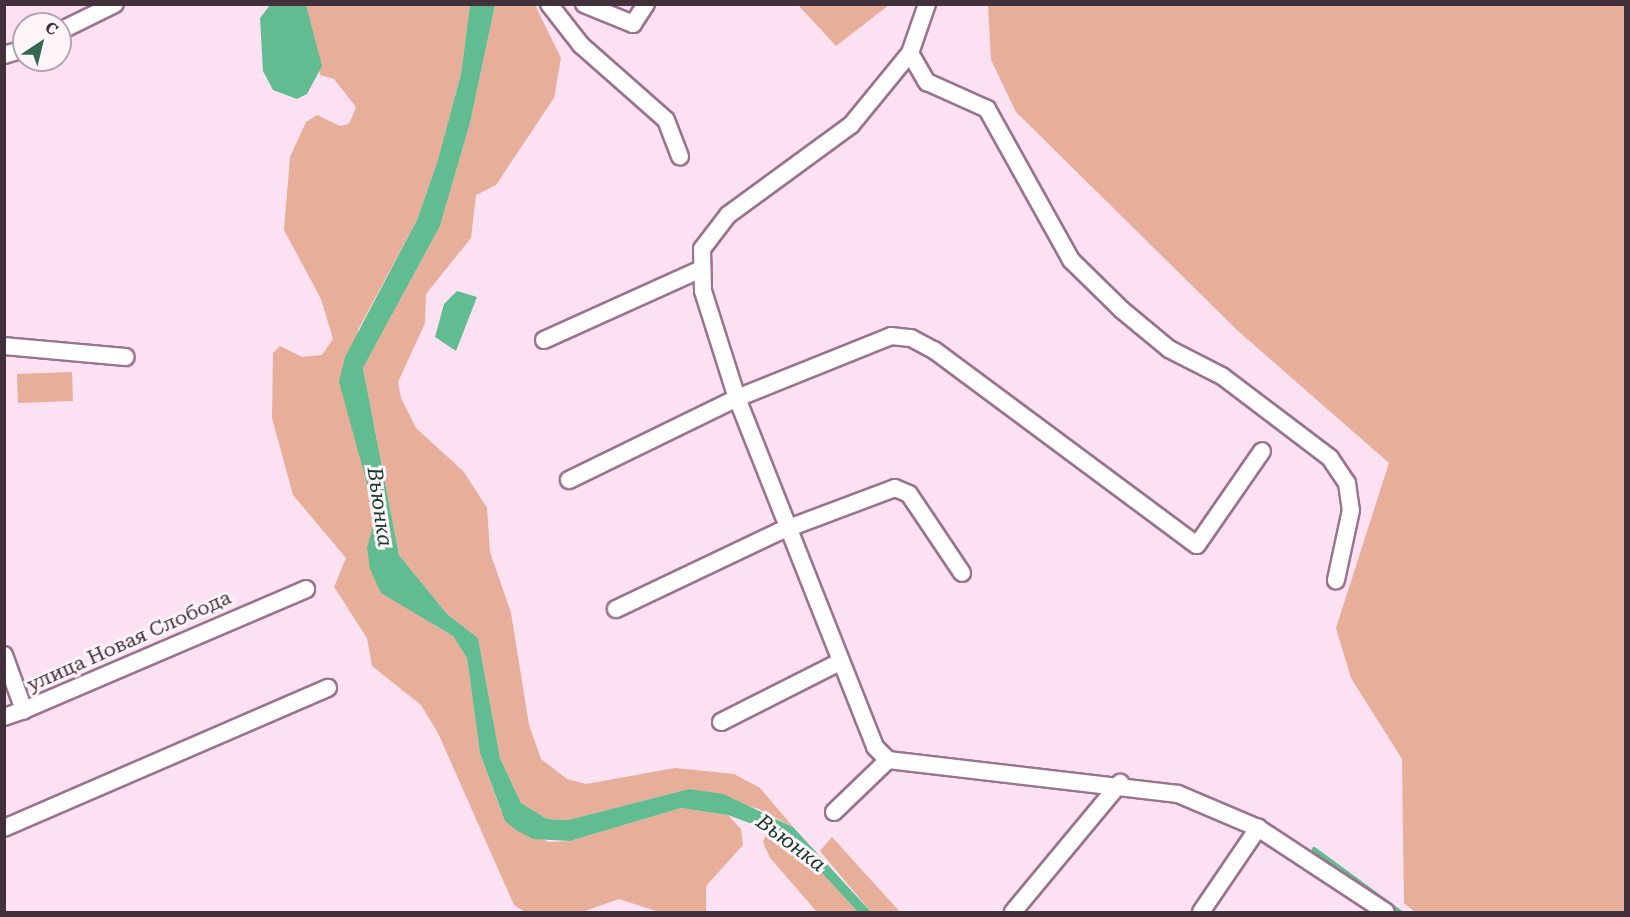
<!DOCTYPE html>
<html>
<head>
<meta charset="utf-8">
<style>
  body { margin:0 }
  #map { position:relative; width:1630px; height:917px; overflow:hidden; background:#fce1f2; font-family:"Roboto Serif",serif }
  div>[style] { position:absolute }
  .green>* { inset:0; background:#e7ae99 }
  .water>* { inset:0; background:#62bc91 }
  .stream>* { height:4.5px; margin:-2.25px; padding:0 2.25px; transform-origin:2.25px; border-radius:2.25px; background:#62bc91 }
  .roads { filter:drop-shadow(2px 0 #9b738c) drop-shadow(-2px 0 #9b738c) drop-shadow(0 2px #9b738c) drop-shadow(0 -2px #9b738c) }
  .minor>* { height:16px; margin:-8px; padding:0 8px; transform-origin:8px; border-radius:8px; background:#fff }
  span { translate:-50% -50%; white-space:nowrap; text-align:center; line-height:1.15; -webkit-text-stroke:6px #fef5fa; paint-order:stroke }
  .street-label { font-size:20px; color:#42303b }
  .water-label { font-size:21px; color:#133b29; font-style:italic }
  .frame { position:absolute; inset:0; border:6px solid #42303b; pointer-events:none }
  .north { position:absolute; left:12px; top:12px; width:60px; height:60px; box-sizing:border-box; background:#fef5fa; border:2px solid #b3a6ae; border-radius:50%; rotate:35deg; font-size:16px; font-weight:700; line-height:24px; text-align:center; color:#42303b }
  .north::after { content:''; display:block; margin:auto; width:21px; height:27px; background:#33694f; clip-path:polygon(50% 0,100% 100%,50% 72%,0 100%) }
</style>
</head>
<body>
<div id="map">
  <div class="green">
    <i style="clip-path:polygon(306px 5px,470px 5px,461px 74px,437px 163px,417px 220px,358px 330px,353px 426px,376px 516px,373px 530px,434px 625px,453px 636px,467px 658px,480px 753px,501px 811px,548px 842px,570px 841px,681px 808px,728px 815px,741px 829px,743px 845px,706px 886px,706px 912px,659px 912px,619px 899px,582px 912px,525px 912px,514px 905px,438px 733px,421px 705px,372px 666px,367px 638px,334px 587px,346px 558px,293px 495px,272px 418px,273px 353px,280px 346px,302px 357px,322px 355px,333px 339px,321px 299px,284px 230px,290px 157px,306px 122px,317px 115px,340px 126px,349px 124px,356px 107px,334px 79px,320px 75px)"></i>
    <i style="clip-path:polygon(495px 5px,535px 5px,561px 58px,554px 98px,496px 185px,476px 195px,471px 238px,426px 294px,425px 323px,398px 382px,401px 398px,416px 428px,464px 472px,487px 508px,490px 552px,511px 613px,529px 725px,541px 759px,567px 779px,586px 784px,675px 768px,734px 774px,760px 788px,793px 827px,759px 809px,689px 789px,568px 820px,547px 819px,521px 803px,500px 758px,478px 638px,447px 614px,399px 555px,363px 368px,440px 226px,470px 123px)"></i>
    <i style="clip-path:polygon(798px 5px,889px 5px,836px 46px)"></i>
    <i style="clip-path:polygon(988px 5px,1625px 5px,1625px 912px,1415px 912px,1404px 903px,1402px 759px,1351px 678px,1336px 628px,1389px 463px,1237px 330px,1016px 112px,991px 60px)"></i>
    <i style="clip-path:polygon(72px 372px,73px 401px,18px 403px,17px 374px)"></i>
    <i style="clip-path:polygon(768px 830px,809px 859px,858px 912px,817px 912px,770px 858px,763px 842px)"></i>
    <i style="clip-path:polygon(832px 837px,900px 912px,871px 912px,820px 851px)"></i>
  </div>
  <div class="water">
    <i style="clip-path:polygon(270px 5px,306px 5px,322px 66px,307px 94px,297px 99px,273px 90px,263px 71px,260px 18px)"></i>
    <i style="clip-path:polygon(470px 5px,495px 5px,470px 123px,440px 226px,363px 368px,399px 555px,447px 614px,478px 638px,500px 758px,521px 803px,547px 819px,568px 820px,689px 789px,723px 794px,793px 827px,871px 912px,858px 912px,809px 859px,768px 830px,728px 815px,681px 808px,570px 841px,533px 839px,516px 830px,505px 821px,480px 753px,467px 658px,453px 636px,381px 593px,370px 569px,367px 548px,376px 516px,339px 382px,345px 357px,417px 220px,437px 163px,461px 74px)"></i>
    <i style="clip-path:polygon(457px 291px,477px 297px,456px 351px,435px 337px,444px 304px)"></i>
  </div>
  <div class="stream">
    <i style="left:1314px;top:849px;width:107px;rotate:36.2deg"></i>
  </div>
  <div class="roads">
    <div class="minor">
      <i style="left:549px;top:4px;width:52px;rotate:52deg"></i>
      <i style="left:581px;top:45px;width:113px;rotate:41.4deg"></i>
      <i style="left:666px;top:120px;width:39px;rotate:69deg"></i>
      <i style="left:584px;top:4px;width:53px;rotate:22.2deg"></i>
      <i style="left:633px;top:24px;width:24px;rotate:-57deg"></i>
      <i style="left:927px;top:4px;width:52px;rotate:109.1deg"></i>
      <i style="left:910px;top:53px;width:93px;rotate:129.3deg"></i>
      <i style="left:851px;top:125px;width:152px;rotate:143.8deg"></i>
      <i style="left:728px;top:215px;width:43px;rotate:127.4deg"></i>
      <i style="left:702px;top:249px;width:42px;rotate:88.6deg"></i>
      <i style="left:703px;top:291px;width:112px;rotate:72.4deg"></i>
      <i style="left:737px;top:398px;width:375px;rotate:68.4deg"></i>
      <i style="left:875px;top:747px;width:18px;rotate:45deg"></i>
      <i style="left:888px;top:760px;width:292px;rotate:6.7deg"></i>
      <i style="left:1178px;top:794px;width:87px;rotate:23deg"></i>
      <i style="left:1258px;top:828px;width:153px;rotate:33.3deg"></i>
      <i style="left:60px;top:31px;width:61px;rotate:-26.1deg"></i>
      <i style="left:910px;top:53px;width:34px;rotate:60deg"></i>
      <i style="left:927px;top:82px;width:66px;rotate:24.2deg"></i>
      <i style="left:987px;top:109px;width:173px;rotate:60.9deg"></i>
      <i style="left:1071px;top:260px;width:71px;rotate:44.4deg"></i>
      <i style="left:1122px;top:310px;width:61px;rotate:39.7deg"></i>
      <i style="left:1169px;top:349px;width:59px;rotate:27deg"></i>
      <i style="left:1222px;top:376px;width:136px;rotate:37.2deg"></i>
      <i style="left:1330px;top:458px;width:30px;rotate:56deg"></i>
      <i style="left:1347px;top:483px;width:27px;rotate:82deg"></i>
      <i style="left:1351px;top:510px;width:72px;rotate:102.1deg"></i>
      <i style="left:4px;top:55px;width:21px;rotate:-17deg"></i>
      <i style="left:544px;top:340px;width:172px;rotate:-24.3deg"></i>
      <i style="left:4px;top:346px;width:122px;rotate:5.2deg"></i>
      <i style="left:569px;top:480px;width:187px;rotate:-26deg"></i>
      <i style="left:737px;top:398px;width:166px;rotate:-21.9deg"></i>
      <i style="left:891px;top:336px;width:20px;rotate:6deg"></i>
      <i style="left:911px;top:338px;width:26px;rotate:28deg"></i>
      <i style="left:934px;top:350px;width:327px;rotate:36.6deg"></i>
      <i style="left:1197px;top:545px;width:114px;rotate:-55.3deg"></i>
      <i style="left:616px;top:609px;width:179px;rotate:-25.4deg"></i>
      <i style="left:778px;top:532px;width:125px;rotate:-20.6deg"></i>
      <i style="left:895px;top:488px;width:15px;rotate:23deg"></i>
      <i style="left:909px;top:494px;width:95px;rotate:56.1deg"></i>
      <i style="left:4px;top:655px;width:59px;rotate:70deg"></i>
      <i style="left:24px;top:710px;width:307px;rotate:-23.2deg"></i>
      <i style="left:4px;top:717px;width:21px;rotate:-19deg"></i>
      <i style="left:721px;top:722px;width:131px;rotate:-26.8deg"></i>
      <i style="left:834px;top:812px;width:75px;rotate:-43.9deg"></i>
      <i style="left:4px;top:828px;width:353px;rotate:-23.4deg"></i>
      <i style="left:1013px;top:912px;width:168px;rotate:-50.3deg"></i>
      <i style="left:1201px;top:912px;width:102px;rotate:-55.8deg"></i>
    </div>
  </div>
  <div class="street-label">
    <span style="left:129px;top:641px;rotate:-24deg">улица Новая Слобода</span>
  </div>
  <div class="water-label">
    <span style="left:380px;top:507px;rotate:82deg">Вьюнка</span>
    <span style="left:791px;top:843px;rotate:37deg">Вьюнка</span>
  </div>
  <div class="frame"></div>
  <div class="north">С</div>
</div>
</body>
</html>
